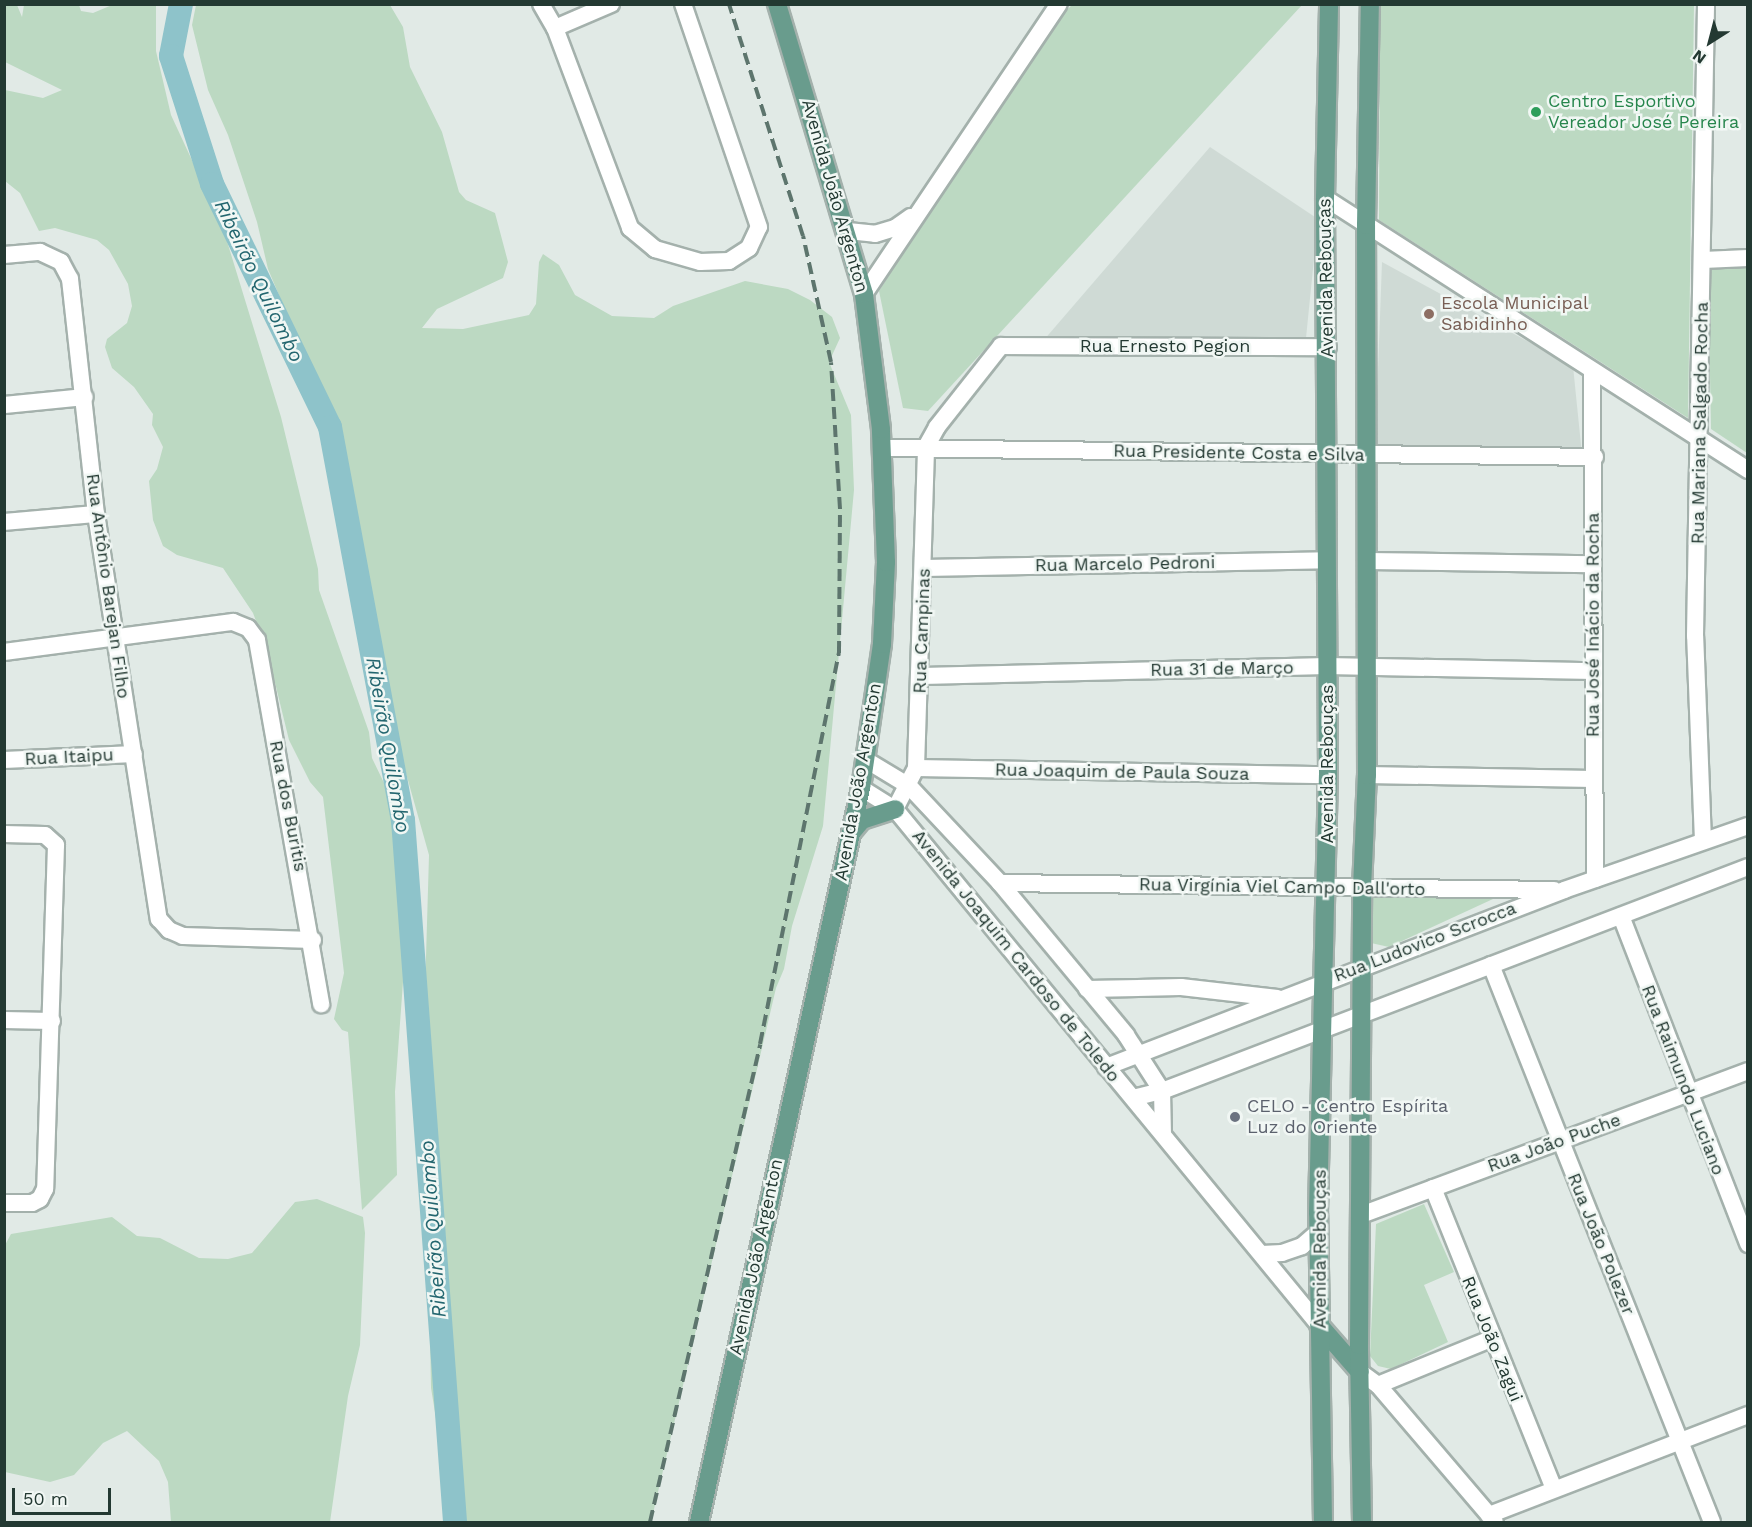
<!DOCTYPE html>
<html>
<head>
<meta charset="utf-8">
<style>
  body { margin:0 }
  #map { position:relative; width:1752px; height:1527px; overflow:hidden; background:#e1eae6; font-family:"Work Sans",sans-serif }
  div>[style] { position:absolute }
  .built>* { inset:0; background:#cfdad5 }
  .green>* { inset:0; background:#bcd9c2 }
  .river>* { height:24px; margin:-12px; padding:0 12px; transform-origin:12px; border-radius:12px; background:#8ec3ca }
  .roads { filter:drop-shadow(2px 0 #a4b1ac) drop-shadow(-2px 0 #a4b1ac) drop-shadow(0 2px #a4b1ac) drop-shadow(0 -2px #a4b1ac) }
  .minor>* { height:16px; margin:-8px; padding:0 8px; transform-origin:8px; border-radius:8px; background:#fff }
  .major>* { height:18px; margin:-9px; padding:0 9px; transform-origin:9px; border-radius:9px; background:#699c8d }
  .rail>* { height:4px; margin-top:-2px; transform-origin:0; background:repeating-linear-gradient(90deg,#5d756d 0 12px,transparent 0 18px) }
  .dots>* { width:16px; height:16px; translate:-50% -50%; box-sizing:border-box; border:3px solid #f1f7f4; border-radius:50% }
  span { translate:-50% -50%; white-space:nowrap; text-align:center; line-height:1.15; -webkit-text-stroke:5px #f1f7f4; paint-order:stroke }
  .leisure-label { font-size:18px; color:#27864d }
  .left { translate:0 -50%; text-align:left }
  .street-label { font-size:18px; color:#233932 }
  .education-label { font-size:18px; color:#785e54 }
  .worship-label { font-size:18px; color:#5b616d }
  .water-label { font-size:20px; color:#23666f; font-style:italic }
  .frame { position:absolute; inset:0; border:6px solid #233932; pointer-events:none }
  .north { position:absolute; left:1680px; top:12px; width:60px; height:60px; -webkit-text-stroke:4px #f1f7f4; paint-order:stroke; rotate:216deg; font-size:16px; font-weight:700; line-height:24px; text-align:center; color:#233932 }
  .north::after { content:''; display:block; margin:auto; width:21px; height:27px; background:#233932; clip-path:polygon(50% 0,100% 100%,50% 72%,0 100%) }
  .scale { position:absolute; left:12px; top:1488px; width:99px; height:27px; box-sizing:border-box; border:3px solid #233932; border-top:0; padding-left:8px; font-size:18px; line-height:21px; white-space:nowrap; color:#233932; -webkit-text-stroke:4px #f1f7f4; paint-order:stroke }
</style>
</head>
<body>
<div id="map">
  <div class="built">
    <i style="clip-path:polygon(1210px 147px,1318px 219px,1306px 338px,1043px 341px)"></i>
    <i style="clip-path:polygon(1382px 262px,1573px 366px,1582px 455px,1375px 453px)"></i>
  </div>
  <div class="green">
    <i style="clip-path:polygon(4px 5px,17px 5px,22px 17px,24px 5px,79px 5px,81px 11px,93px 13px,112px 5px,156px 5px,156px 51px,171px 115px,222px 225px,281px 417px,318px 569px,319px 590px,369px 732px,372px 758px,397px 810px,409px 863px,409px 962px,403px 982px,395px 1092px,397px 1175px,362px 1210px,348px 1032px,342px 1030px,334px 1019px,344px 973px,323px 797px,310px 782px,289px 740px,267px 650px,253px 613px,223px 568px,177px 555px,163px 546px,153px 520px,149px 481px,157px 469px,163px 447px,152px 425px,153px 414px,134px 387px,112px 368px,105px 347px,107px 339px,127px 323px,132px 306px,128px 284px,109px 250px,97px 240px,55px 228px,39px 231px,20px 193px,5px 181px,5px 90px,43px 98px,62px 90px,5px 62px)"></i>
    <i style="clip-path:polygon(196px 5px,390px 5px,403px 27px,410px 67px,442px 132px,459px 192px,466px 200px,495px 213px,508px 262px,503px 278px,437px 309px,422px 328px,463px 329px,529px 315px,536px 304px,539px 262px,543px 254px,559px 265px,575px 295px,612px 316px,654px 318px,673px 306px,745px 281px,788px 289px,810px 300px,832px 317px,840px 338px,829px 362px,851px 415px,854px 490px,823px 826px,792px 926px,784px 969px,776px 988px,651px 1522px,448px 1522px,449px 1497px,431px 1388px,429px 1284px,420px 1161px,429px 855px,402px 759px,391px 739px,380px 675px,346px 541px,321px 395px,268px 269px,257px 222px,228px 135px,208px 90px,192px 25px)"></i>
    <i style="clip-path:polygon(1072px 5px,1302px 5px,928px 411px,903px 408px,879px 291px,1046px 30px)"></i>
    <i style="clip-path:polygon(1380px 5px,1694px 5px,1688px 418px,1379px 220px)"></i>
    <i style="clip-path:polygon(1747px 263px,1747px 453px,1711px 429px,1708px 265px)"></i>
    <i style="clip-path:polygon(1373px 892px,1506px 893px,1389px 947px,1371px 943px)"></i>
    <i style="clip-path:polygon(317px 1199px,363px 1217px,365px 1233px,360px 1345px,348px 1396px,330px 1522px,171px 1522px,168px 1482px,159px 1461px,127px 1431px,103px 1443px,74px 1475px,50px 1482px,5px 1472px,4px 1247px,11px 1234px,112px 1217px,137px 1236px,160px 1238px,199px 1258px,228px 1259px,252px 1253px,295px 1202px)"></i>
    <i style="clip-path:polygon(1424px 1204px,1454px 1272px,1424px 1285px,1448px 1342px,1391px 1369px,1378px 1366px,1370px 1356px,1376px 1224px)"></i>
  </div>
  <div class="river">
    <i style="left:181px;top:4px;width:53px;rotate:100.9deg"></i>
    <i style="left:171px;top:56px;width:134px;rotate:72.2deg"></i>
    <i style="left:212px;top:184px;width:270px;rotate:64.1deg"></i>
    <i style="left:330px;top:427px;width:400px;rotate:79.5deg"></i>
    <i style="left:403px;top:820px;width:704px;rotate:85.76deg"></i>
  </div>
  <div class="roads">
    <div class="minor">
      <i style="left:541px;top:4px;width:28px;rotate:60deg"></i>
      <i style="left:555px;top:28px;width:214px;rotate:69.4deg"></i>
      <i style="left:630px;top:228px;width:33px;rotate:40deg"></i>
      <i style="left:655px;top:249px;width:47px;rotate:16.1deg"></i>
      <i style="left:700px;top:262px;width:29px;rotate:-2deg"></i>
      <i style="left:729px;top:261px;width:24px;rotate:-33deg"></i>
      <i style="left:749px;top:248px;width:23px;rotate:-65deg"></i>
      <i style="left:759px;top:227px;width:236px;rotate:-108.8deg"></i>
      <i style="left:555px;top:28px;width:61px;rotate:-23.2deg"></i>
      <i style="left:1325px;top:198px;width:503px;rotate:32.74deg"></i>
      <i style="left:848px;top:231px;width:27px;rotate:6deg"></i>
      <i style="left:875px;top:234px;width:21px;rotate:-17deg"></i>
      <i style="left:895px;top:228px;width:19px;rotate:-35deg"></i>
      <i style="left:4px;top:255px;width:36px;rotate:-5deg"></i>
      <i style="left:40px;top:252px;width:23px;rotate:25deg"></i>
      <i style="left:61px;top:262px;width:19px;rotate:62deg"></i>
      <i style="left:70px;top:279px;width:236px;rotate:83.7deg"></i>
      <i style="left:96px;top:514px;width:410px;rotate:81.2deg"></i>
      <i style="left:159px;top:919px;width:15px;rotate:48deg"></i>
      <i style="left:169px;top:930px;width:15px;rotate:23deg"></i>
      <i style="left:183px;top:936px;width:130px;rotate:1.8deg"></i>
      <i style="left:1703px;top:260px;width:45px;rotate:-2.5deg"></i>
      <i style="left:864px;top:294px;width:349px;rotate:-56.1deg"></i>
      <i style="left:1592px;top:371px;width:508px;rotate:89.66deg"></i>
      <i style="left:4px;top:405px;width:81px;rotate:-5.6deg"></i>
      <i style="left:883px;top:448px;width:712px;rotate:0.72deg"></i>
      <i style="left:4px;top:522px;width:92px;rotate:-5deg"></i>
      <i style="left:1367px;top:561px;width:225px;rotate:0.8deg"></i>
      <i style="left:924px;top:568px;width:403px;rotate:-1.1deg"></i>
      <i style="left:4px;top:652px;width:231px;rotate:-7.5deg"></i>
      <i style="left:233px;top:622px;width:16px;rotate:22deg"></i>
      <i style="left:248px;top:628px;width:15px;rotate:53deg"></i>
      <i style="left:257px;top:640px;width:370px;rotate:80deg"></i>
      <i style="left:922px;top:676px;width:405px;rotate:-1.4deg"></i>
      <i style="left:1327px;top:666px;width:267px;rotate:1.1deg"></i>
      <i style="left:4px;top:760px;width:130px;rotate:-2.6deg"></i>
      <i style="left:866px;top:760px;width:50px;rotate:31.2deg"></i>
      <i style="left:909px;top:786px;width:133px;rotate:46.8deg"></i>
      <i style="left:1000px;top:883px;width:197px;rotate:50.3deg"></i>
      <i style="left:1126px;top:1035px;width:67px;rotate:57.3deg"></i>
      <i style="left:1162px;top:1091px;width:43px;rotate:88.7deg"></i>
      <i style="left:916px;top:768px;width:412px;rotate:1deg"></i>
      <i style="left:1367px;top:775px;width:226px;rotate:1deg"></i>
      <i style="left:861px;top:788px;width:40px;rotate:32deg"></i>
      <i style="left:895px;top:809px;width:668px;rotate:50.59deg"></i>
      <i style="left:895px;top:809px;width:46px;rotate:-62.9deg"></i>
      <i style="left:916px;top:768px;width:321px;rotate:-88.2deg"></i>
      <i style="left:926px;top:447px;width:23px;rotate:-61deg"></i>
      <i style="left:937px;top:427px;width:103px;rotate:-51.7deg"></i>
      <i style="left:1001px;top:346px;width:327px;rotate:0.2deg"></i>
      <i style="left:4px;top:834px;width:41px;rotate:1.4deg"></i>
      <i style="left:45px;top:835px;width:15px;rotate:42deg"></i>
      <i style="left:56px;top:845px;width:344px;rotate:91.8deg"></i>
      <i style="left:45px;top:1189px;width:11px;rotate:117deg"></i>
      <i style="left:40px;top:1199px;width:9px;rotate:153deg"></i>
      <i style="left:32px;top:1203px;width:28px;rotate:180deg"></i>
      <i style="left:1703px;top:841px;width:205px;rotate:-92.2deg"></i>
      <i style="left:1695px;top:636px;width:632px;rotate:-89deg"></i>
      <i style="left:1000px;top:883px;width:554px;rotate:0.72deg"></i>
      <i style="left:1621px;top:916px;width:352px;rotate:68.8deg"></i>
      <i style="left:1491px;top:965px;width:599px;rotate:68.36deg"></i>
      <i style="left:1087px;top:989px;width:94px;rotate:-1.2deg"></i>
      <i style="left:1181px;top:987px;width:97px;rotate:6.5deg"></i>
      <i style="left:4px;top:1020px;width:48px;rotate:1.2deg"></i>
      <i style="left:1106px;top:1067px;width:491px;rotate:-21.1deg"></i>
      <i style="left:1564px;top:890px;width:195px;rotate:-19.2deg"></i>
      <i style="left:1133px;top:1098px;width:30px;rotate:-14deg"></i>
      <i style="left:1162px;top:1091px;width:627px;rotate:-20.92deg"></i>
      <i style="left:1433px;top:1188px;width:324px;rotate:68.1deg"></i>
      <i style="left:1361px;top:1215px;width:413px;rotate:-20.4deg"></i>
      <i style="left:1262px;top:1254px;width:20px;rotate:-3deg"></i>
      <i style="left:1282px;top:1253px;width:21px;rotate:-19deg"></i>
      <i style="left:1302px;top:1246px;width:21px;rotate:-41deg"></i>
      <i style="left:1360px;top:1372px;width:22px;rotate:36deg"></i>
      <i style="left:1378px;top:1385px;width:180px;rotate:49.5deg"></i>
      <i style="left:1378px;top:1385px;width:122px;rotate:-22.2deg"></i>
      <i style="left:1489px;top:1515px;width:278px;rotate:-21.1deg"></i>
    </div>
    <div class="major">
      <i style="left:851px;top:833px;width:17px;rotate:-50deg"></i>
      <i style="left:862px;top:820px;width:35px;rotate:-18deg"></i>
      <i style="left:1319px;top:1325px;width:62px;rotate:48.9deg"></i>
      <i style="left:699px;top:1522px;width:752px;rotate:-77.55deg"></i>
      <i style="left:861px;top:788px;width:146px;rotate:-81.7deg"></i>
      <i style="left:882px;top:644px;width:82px;rotate:-87.2deg"></i>
      <i style="left:886px;top:562px;width:133px;rotate:-92.2deg"></i>
      <i style="left:881px;top:429px;width:136px;rotate:-97.2deg"></i>
      <i style="left:864px;top:294px;width:303px;rotate:-106.7deg"></i>
      <i style="left:1323px;top:1522px;width:309px;rotate:-90.9deg"></i>
      <i style="left:1318px;top:1213px;width:438px;rotate:-88.7deg"></i>
      <i style="left:1328px;top:775px;width:577px;rotate:-90.3deg"></i>
      <i style="left:1325px;top:198px;width:194px;rotate:-88.8deg"></i>
      <i style="left:1362px;top:1522px;width:177px;rotate:-91deg"></i>
      <i style="left:1359px;top:1345px;width:457px;rotate:-89.6deg"></i>
      <i style="left:1362px;top:888px;width:113px;rotate:-87.5deg"></i>
      <i style="left:1367px;top:775px;width:550px;rotate:-90.1deg"></i>
      <i style="left:1366px;top:225px;width:221px;rotate:-89deg"></i>
    </div>
  </div>
  <div class="rail">
    <i style="left:650px;top:1522px;width:490px;rotate:-77deg"></i>
    <i style="left:760px;top:1044px;width:399px;rotate:-78.6deg"></i>
    <i style="left:839px;top:653px;width:144px;rotate:-89.6deg"></i>
    <i style="left:840px;top:509px;width:147px;rotate:-93.5deg"></i>
    <i style="left:831px;top:362px;width:129px;rotate:-102.5deg"></i>
    <i style="left:803px;top:236px;width:244px;rotate:-107.7deg"></i>
  </div>
  <div class="dots">
    <i style="left:1536px;top:112px;background:#2e9e5b"></i>
    <i style="left:1429px;top:314px;background:#8d6e63"></i>
    <i style="left:1235px;top:1117px;background:#6b7280"></i>
  </div>
  <div class="leisure-label">
    <span class="left" style="left:1548px;top:112px">Centro Esportivo<br>Vereador José Pereira</span>
  </div>
  <div class="street-label">
    <span style="left:835px;top:196px;rotate:74deg">Avenida João Argenton</span>
    <span style="left:1326px;top:278px;rotate:-91deg">Avenida Rebouças</span>
    <span style="left:1165px;top:346px">Rua Ernesto Pegion</span>
    <span style="left:1700px;top:423px;rotate:-89deg">Rua Mariana Salgado Rocha</span>
    <span style="left:1239px;top:453px;rotate:1deg">Rua Presidente Costa e Silva</span>
    <span style="left:1125px;top:564px;rotate:-1deg">Rua Marcelo Pedroni</span>
    <span style="left:108px;top:586px;rotate:82deg">Rua Antônio Barejan Filho</span>
    <span style="left:1593px;top:625px;rotate:-90deg">Rua José Inácio da Rocha</span>
    <span style="left:922px;top:631px;rotate:-88deg">Rua Campinas</span>
    <span style="left:1222px;top:669px;rotate:-1deg">Rua 31 de Março</span>
    <span style="left:69px;top:757px;rotate:-3deg">Rua Itaipu</span>
    <span style="left:1327px;top:764px;rotate:-90deg">Avenida Rebouças</span>
    <span style="left:1122px;top:772px;rotate:1deg">Rua Joaquim de Paula Souza</span>
    <span style="left:858px;top:782px;rotate:-80deg">Avenida João Argenton</span>
    <span style="left:288px;top:806px;rotate:79deg">Rua dos Buritis</span>
    <span style="left:1282px;top:887px;rotate:1deg">Rua Virgínia Viel Campo Dall'orto</span>
    <span style="left:1425px;top:942px;rotate:-21deg">Rua Ludovico Scrocca</span>
    <span style="left:1016px;top:956px;rotate:51deg">Avenida Joaquim Cardoso de Toledo</span>
    <span style="left:1683px;top:1080px;rotate:69deg">Rua Raimundo Luciano</span>
    <span style="left:1554px;top:1143px;rotate:-20deg">Rua João Puche</span>
    <span style="left:1601px;top:1244px;rotate:68deg">Rua João Polezer</span>
    <span style="left:1320px;top:1249px;rotate:-90deg">Avenida Rebouças</span>
    <span style="left:756px;top:1257px;rotate:-78deg">Avenida João Argenton</span>
    <span style="left:1492px;top:1339px;rotate:68deg">Rua João Zagui</span>
  </div>
  <div class="education-label">
    <span class="left" style="left:1441px;top:314px">Escola Municipal<br>Sabidinho</span>
  </div>
  <div class="worship-label">
    <span class="left" style="left:1247px;top:1117px">CELO - Centro Espírita<br>Luz do Oriente</span>
  </div>
  <div class="water-label">
    <span style="left:259px;top:281px;rotate:64deg">Ribeirão Quilombo</span>
    <span style="left:388px;top:745px;rotate:80deg">Ribeirão Quilombo</span>
    <span style="left:433px;top:1229px;rotate:-94deg">Ribeirão Quilombo</span>
  </div>
  <div class="frame"></div>
  <div class="north">N</div>
  <div class="scale">50 m</div>
</div>
</body>
</html>
